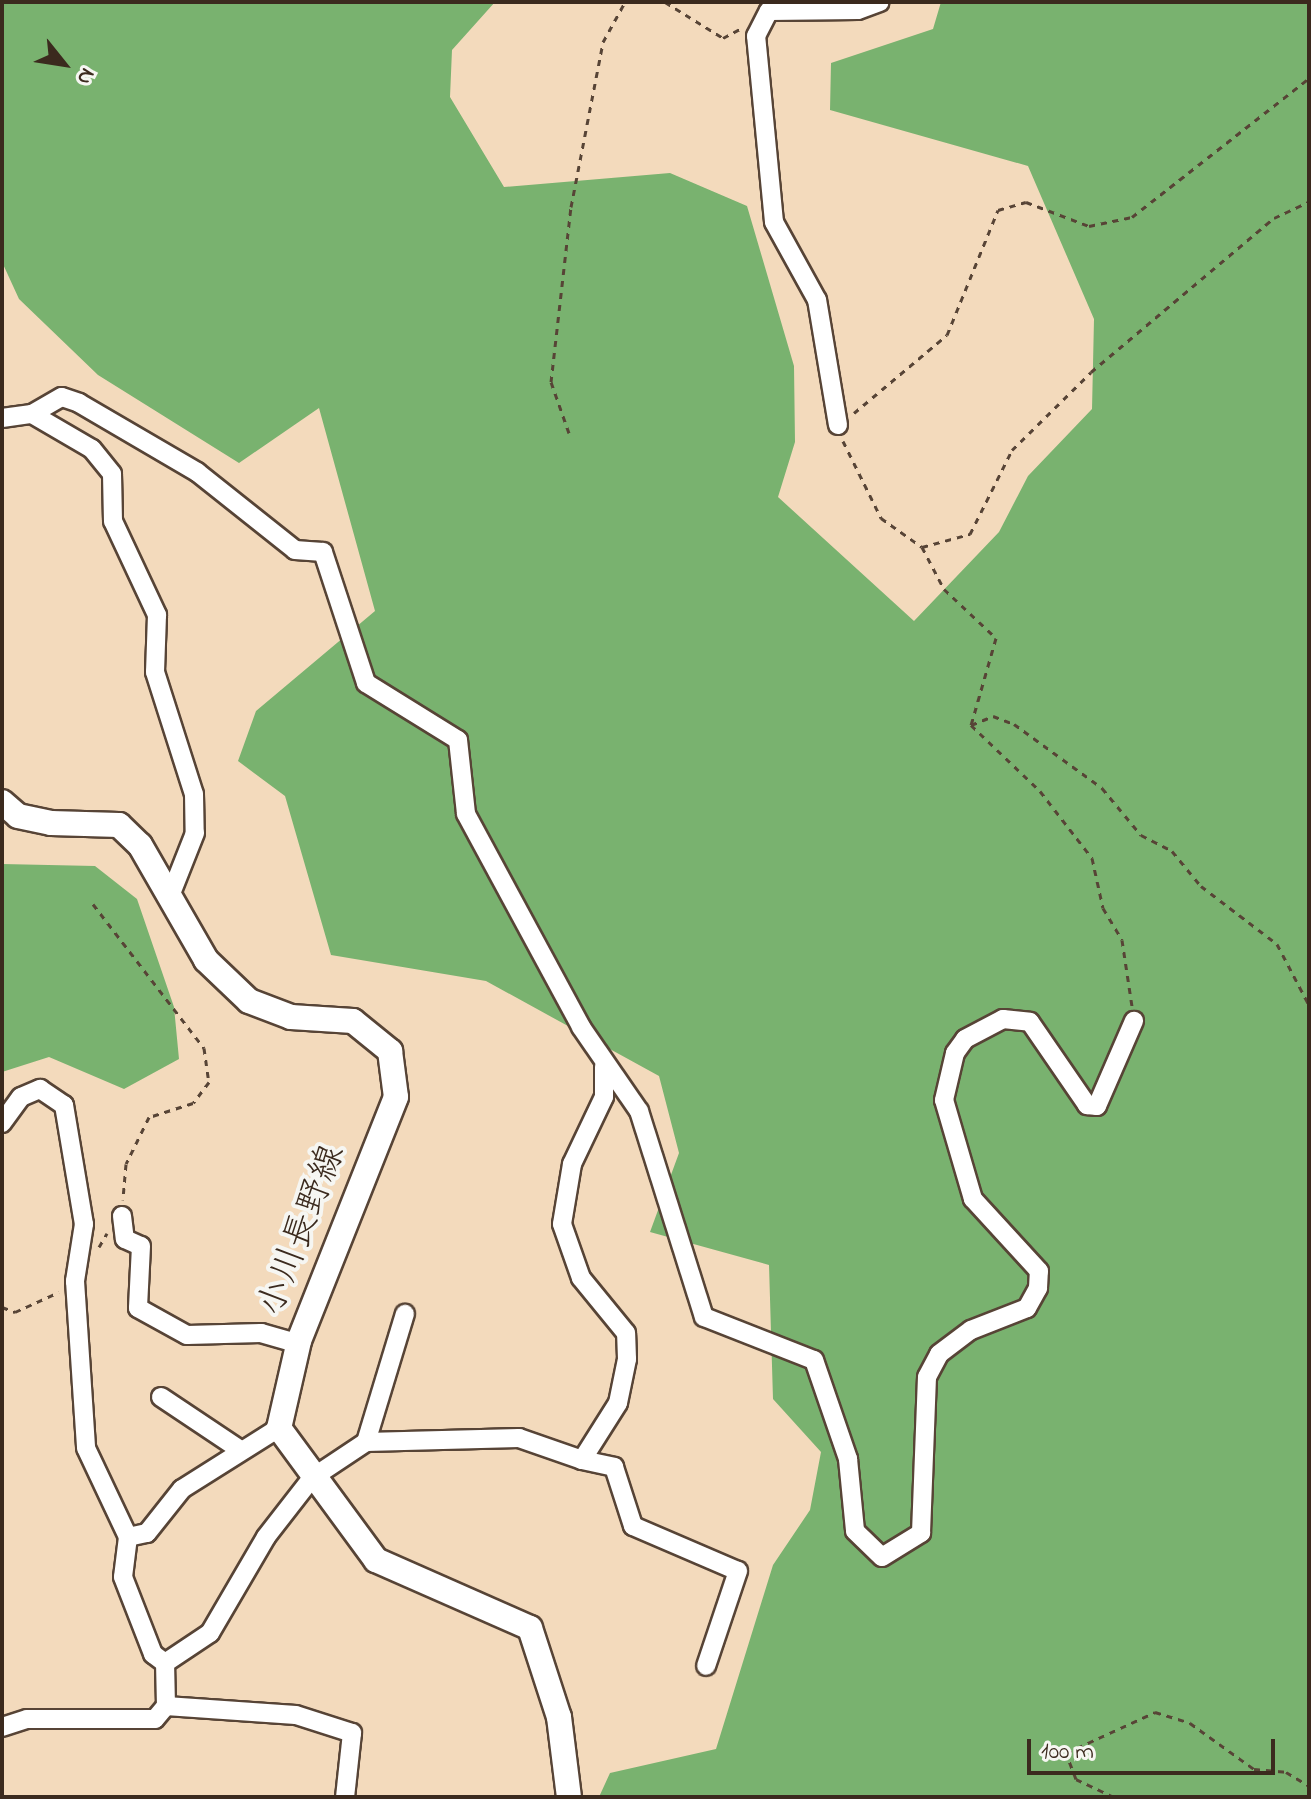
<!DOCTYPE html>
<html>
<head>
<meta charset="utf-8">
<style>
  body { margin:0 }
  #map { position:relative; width:1311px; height:1799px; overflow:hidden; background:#f3dabc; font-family:"Indie Flower","Klee One",sans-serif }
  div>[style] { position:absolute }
  .forest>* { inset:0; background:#79b26f }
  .path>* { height:3px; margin-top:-1.5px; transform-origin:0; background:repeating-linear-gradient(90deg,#574436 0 6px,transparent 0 12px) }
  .roads { filter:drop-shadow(2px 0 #574436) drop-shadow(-2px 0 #574436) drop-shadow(0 2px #574436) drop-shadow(0 -2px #574436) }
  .minor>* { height:18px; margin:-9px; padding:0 9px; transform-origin:9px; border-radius:9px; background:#fff }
  .major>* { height:24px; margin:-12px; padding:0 12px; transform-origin:12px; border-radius:12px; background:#fff }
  span { translate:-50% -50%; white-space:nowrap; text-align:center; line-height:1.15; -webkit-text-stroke:8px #f6f6f2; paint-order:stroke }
  .street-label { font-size:36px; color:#3b2a1e }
  .frame { position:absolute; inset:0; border:4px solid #3b2a1e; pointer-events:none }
  .north { position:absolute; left:24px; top:24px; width:80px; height:80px; -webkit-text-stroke:6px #f6f6f2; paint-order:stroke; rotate:120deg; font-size:22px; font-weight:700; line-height:32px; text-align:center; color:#3b2a1e }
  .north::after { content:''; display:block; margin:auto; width:28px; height:36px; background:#3b2a1e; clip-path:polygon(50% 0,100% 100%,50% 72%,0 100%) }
  .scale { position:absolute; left:1027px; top:1739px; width:248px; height:36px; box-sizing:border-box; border:4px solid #3b2a1e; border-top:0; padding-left:10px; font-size:24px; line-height:28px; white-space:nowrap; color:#3b2a1e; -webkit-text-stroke:6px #f6f6f2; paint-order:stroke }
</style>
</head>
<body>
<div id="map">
  <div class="forest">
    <i style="clip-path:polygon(2px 2px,495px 2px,452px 50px,450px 97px,504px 187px,670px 173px,747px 206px,794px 366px,795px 442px,778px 497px,914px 621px,999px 532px,1028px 476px,1092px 409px,1094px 319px,1028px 166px,830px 110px,831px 63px,933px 29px,941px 2px,1309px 2px,1309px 1797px,599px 1797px,610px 1773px,716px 1749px,773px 1565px,810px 1510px,821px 1452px,773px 1399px,769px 1265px,650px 1232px,679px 1153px,659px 1076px,486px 981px,331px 955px,285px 796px,238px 761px,256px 711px,375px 611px,319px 408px,239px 463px,98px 375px,19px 299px,2px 262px)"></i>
    <i style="clip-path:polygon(2px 864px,95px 866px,137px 899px,174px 1007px,179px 1059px,124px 1089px,49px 1057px,2px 1072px)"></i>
  </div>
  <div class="path">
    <i style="left:665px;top:2px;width:68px;rotate:31.8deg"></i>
    <i style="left:723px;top:38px;width:21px;rotate:-28deg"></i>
    <i style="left:1309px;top:297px;width:88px;rotate:90deg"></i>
    <i style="left:854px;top:413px;width:121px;rotate:-40deg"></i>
    <i style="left:947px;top:335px;width:135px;rotate:-67.8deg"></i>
    <i style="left:998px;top:210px;width:29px;rotate:-16deg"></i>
    <i style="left:1026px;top:202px;width:67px;rotate:20.9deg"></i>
    <i style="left:1089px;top:226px;width:44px;rotate:-11.8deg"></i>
    <i style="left:1132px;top:217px;width:225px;rotate:-38.1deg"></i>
    <i style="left:569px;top:433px;width:54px;rotate:-109.4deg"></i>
    <i style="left:551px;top:382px;width:176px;rotate:-83.5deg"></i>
    <i style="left:571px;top:207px;width:168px;rotate:-79deg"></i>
    <i style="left:603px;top:42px;width:46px;rotate:-61.2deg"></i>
    <i style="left:843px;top:441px;width:86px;rotate:63.7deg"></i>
    <i style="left:881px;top:518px;width:50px;rotate:35.3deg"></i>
    <i style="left:922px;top:547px;width:47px;rotate:62.4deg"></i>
    <i style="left:944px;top:589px;width:71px;rotate:43.3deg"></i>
    <i style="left:996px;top:638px;width:91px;rotate:106deg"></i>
    <i style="left:1309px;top:529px;width:54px;rotate:90deg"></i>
    <i style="left:922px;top:547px;width:50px;rotate:-15.2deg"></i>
    <i style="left:970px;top:534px;width:94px;rotate:-63.4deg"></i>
    <i style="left:1012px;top:450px;width:111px;rotate:-44.6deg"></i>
    <i style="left:1091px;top:372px;width:239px;rotate:-40.1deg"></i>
    <i style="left:1274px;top:218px;width:38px;rotate:-25deg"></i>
    <i style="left:971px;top:725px;width:24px;rotate:-22deg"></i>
    <i style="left:993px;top:716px;width:22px;rotate:21deg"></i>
    <i style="left:1014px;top:724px;width:109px;rotate:36deg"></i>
    <i style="left:1102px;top:788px;width:61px;rotate:50.3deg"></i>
    <i style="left:1141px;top:835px;width:35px;rotate:27deg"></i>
    <i style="left:1172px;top:851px;width:45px;rotate:50.4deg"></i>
    <i style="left:1201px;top:886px;width:96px;rotate:37.3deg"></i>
    <i style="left:1277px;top:944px;width:69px;rotate:62.3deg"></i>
    <i style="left:971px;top:725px;width:95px;rotate:43.7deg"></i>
    <i style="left:1040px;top:791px;width:85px;rotate:52.2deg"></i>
    <i style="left:1092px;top:858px;width:51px;rotate:77.6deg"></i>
    <i style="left:1103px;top:908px;width:37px;rotate:59deg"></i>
    <i style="left:1122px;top:940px;width:67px;rotate:81.4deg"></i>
    <i style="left:93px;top:904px;width:182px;rotate:52.4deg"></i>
    <i style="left:204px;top:1048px;width:34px;rotate:82deg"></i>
    <i style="left:209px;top:1082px;width:26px;rotate:127deg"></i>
    <i style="left:193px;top:1103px;width:46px;rotate:162.3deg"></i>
    <i style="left:149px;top:1117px;width:52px;rotate:116.1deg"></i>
    <i style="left:126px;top:1164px;width:36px;rotate:95deg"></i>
    <i style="left:99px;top:1247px;width:16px;rotate:-60deg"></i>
    <i style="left:2px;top:1307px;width:14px;rotate:21deg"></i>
    <i style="left:15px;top:1312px;width:48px;rotate:-24.4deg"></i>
    <i style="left:1114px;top:1797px;width:42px;rotate:-154.7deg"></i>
    <i style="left:1076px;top:1779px;width:28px;rotate:-111deg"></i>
    <i style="left:1066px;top:1753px;width:98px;rotate:-24.7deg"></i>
    <i style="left:1155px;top:1712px;width:37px;rotate:17deg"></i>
    <i style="left:1190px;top:1723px;width:79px;rotate:35.7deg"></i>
    <i style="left:1254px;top:1769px;width:32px;rotate:5deg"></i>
    <i style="left:1286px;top:1772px;width:27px;rotate:31deg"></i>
  </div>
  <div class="roads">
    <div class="minor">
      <i style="left:32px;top:414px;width:34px;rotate:-30deg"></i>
      <i style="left:62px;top:397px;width:18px;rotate:19deg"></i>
      <i style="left:79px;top:403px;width:137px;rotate:30.3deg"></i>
      <i style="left:197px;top:472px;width:125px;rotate:38.5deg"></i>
      <i style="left:295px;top:550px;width:28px;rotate:4deg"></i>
      <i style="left:323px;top:552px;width:138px;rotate:71.8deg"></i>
      <i style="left:366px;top:683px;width:108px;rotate:31.8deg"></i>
      <i style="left:458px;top:740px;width:74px;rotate:83.8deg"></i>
      <i style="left:466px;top:814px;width:242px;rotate:61.6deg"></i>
      <i style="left:581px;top:1027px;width:102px;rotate:55.4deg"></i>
      <i style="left:639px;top:1111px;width:216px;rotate:72.5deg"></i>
      <i style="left:704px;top:1317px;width:118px;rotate:21.4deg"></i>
      <i style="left:814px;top:1360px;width:105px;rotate:71deg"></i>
      <i style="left:848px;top:1459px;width:72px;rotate:84.4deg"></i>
      <i style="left:855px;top:1531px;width:37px;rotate:44deg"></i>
      <i style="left:882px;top:1557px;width:46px;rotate:-31.6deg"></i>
      <i style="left:921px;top:1533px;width:156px;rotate:-87.8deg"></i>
      <i style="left:927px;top:1377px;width:26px;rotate:-62deg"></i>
      <i style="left:939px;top:1354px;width:40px;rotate:-37deg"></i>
      <i style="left:971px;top:1330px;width:60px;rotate:-21.4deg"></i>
      <i style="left:1027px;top:1308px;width:23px;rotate:-61deg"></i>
      <i style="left:1038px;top:1288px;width:17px;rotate:-87deg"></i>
      <i style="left:1039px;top:1271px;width:98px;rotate:-132.5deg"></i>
      <i style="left:973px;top:1199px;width:103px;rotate:-106.3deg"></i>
      <i style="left:944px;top:1100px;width:48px;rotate:-76.8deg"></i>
      <i style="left:955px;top:1053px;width:17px;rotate:-54deg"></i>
      <i style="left:965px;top:1039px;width:43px;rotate:-27.8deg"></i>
      <i style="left:1003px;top:1019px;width:27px;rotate:6deg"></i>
      <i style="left:1030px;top:1022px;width:101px;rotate:55.5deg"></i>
      <i style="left:1087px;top:1105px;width:10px;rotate:6deg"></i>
      <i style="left:1097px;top:1106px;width:93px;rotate:-66.5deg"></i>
      <i style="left:2px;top:418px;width:30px;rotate:-8deg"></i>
      <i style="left:32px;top:414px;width:69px;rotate:30.3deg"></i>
      <i style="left:92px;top:449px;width:32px;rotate:51deg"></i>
      <i style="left:112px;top:474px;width:47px;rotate:88.8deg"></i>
      <i style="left:113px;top:521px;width:104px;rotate:64.9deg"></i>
      <i style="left:157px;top:615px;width:57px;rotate:92deg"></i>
      <i style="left:155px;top:672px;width:128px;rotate:72.3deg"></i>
      <i style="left:194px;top:794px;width:39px;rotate:89deg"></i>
      <i style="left:195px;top:833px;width:68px;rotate:111.6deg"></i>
      <i style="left:838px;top:425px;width:127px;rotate:-99.5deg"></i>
      <i style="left:817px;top:300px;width:89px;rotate:-118.9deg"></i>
      <i style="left:774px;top:222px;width:187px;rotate:-95.5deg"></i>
      <i style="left:756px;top:36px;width:28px;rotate:-63deg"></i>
      <i style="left:769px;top:11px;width:89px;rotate:-0.6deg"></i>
      <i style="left:858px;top:10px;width:23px;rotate:-20deg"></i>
      <i style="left:2px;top:1123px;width:32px;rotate:-54deg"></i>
      <i style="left:21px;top:1097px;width:21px;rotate:-23deg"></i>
      <i style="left:40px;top:1089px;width:29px;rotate:34deg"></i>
      <i style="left:64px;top:1105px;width:121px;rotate:80.5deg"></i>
      <i style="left:84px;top:1224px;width:58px;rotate:99deg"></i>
      <i style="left:75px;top:1281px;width:167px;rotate:86.2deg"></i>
      <i style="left:86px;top:1448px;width:98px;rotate:64.7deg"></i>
      <i style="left:128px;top:1537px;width:40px;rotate:97.1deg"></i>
      <i style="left:123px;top:1577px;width:83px;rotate:68.7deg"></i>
      <i style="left:153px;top:1654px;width:15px;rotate:37deg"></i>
      <i style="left:122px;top:1216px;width:23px;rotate:83deg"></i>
      <i style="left:125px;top:1239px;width:17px;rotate:24deg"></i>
      <i style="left:141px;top:1246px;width:62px;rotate:92.8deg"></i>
      <i style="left:138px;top:1308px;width:56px;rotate:28.9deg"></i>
      <i style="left:187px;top:1335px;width:74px;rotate:-1.5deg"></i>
      <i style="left:261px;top:1333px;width:40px;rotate:16deg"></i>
      <i style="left:161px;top:1397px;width:94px;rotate:33.7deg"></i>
      <i style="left:366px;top:1442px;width:134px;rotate:-73.1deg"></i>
      <i style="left:582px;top:1460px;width:33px;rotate:12deg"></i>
      <i style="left:614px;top:1467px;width:62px;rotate:72.1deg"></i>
      <i style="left:633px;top:1526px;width:114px;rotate:23.2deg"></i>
      <i style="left:738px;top:1571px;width:100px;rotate:108.6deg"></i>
      <i style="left:128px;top:1537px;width:19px;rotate:-12deg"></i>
      <i style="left:147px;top:1533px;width:56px;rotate:-51.5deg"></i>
      <i style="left:182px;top:1489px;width:115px;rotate:-32.2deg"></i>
      <i style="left:166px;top:1706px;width:130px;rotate:4deg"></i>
      <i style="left:296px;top:1715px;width:59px;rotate:17.8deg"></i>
      <i style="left:352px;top:1733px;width:64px;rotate:96.2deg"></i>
      <i style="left:2px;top:1727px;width:26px;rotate:-18deg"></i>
      <i style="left:27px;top:1719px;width:128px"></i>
      <i style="left:155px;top:1719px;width:17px;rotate:-50deg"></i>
      <i style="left:166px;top:1706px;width:43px;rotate:-91.3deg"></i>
      <i style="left:165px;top:1663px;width:54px;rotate:-33.7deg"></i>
      <i style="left:210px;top:1633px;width:111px;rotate:-59.7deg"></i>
      <i style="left:266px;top:1537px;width:75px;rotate:-52.1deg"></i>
      <i style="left:312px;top:1478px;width:65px;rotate:-33.7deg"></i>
      <i style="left:366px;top:1442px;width:153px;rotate:-1.5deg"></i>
      <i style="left:519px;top:1438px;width:67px;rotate:19.2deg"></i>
      <i style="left:582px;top:1460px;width:67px;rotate:-57.7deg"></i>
      <i style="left:618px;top:1403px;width:45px;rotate:-78.4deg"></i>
      <i style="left:627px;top:1359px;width:26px;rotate:-92deg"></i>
      <i style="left:626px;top:1333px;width:71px;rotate:-129.3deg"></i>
      <i style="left:581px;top:1278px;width:57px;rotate:-109.4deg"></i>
      <i style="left:562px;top:1224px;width:61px;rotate:-80.5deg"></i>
      <i style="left:572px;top:1164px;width:74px;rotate:-64.5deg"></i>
      <i style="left:604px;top:1097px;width:30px;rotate:-90deg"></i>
    </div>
    <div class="major">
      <i style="left:2px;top:802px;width:21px;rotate:41deg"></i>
      <i style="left:18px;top:816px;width:34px;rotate:12deg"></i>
      <i style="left:51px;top:823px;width:68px;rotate:1.7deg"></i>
      <i style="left:119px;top:825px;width:29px;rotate:44deg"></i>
      <i style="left:140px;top:845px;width:133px;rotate:60.1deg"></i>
      <i style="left:206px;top:960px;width:59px;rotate:43.6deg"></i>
      <i style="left:249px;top:1001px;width:45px;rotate:20.9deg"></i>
      <i style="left:291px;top:1017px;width:62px;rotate:3.7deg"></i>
      <i style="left:353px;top:1021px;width:48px;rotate:39deg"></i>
      <i style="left:390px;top:1051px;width:46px;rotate:82.6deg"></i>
      <i style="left:396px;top:1097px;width:263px;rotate:111.7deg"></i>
      <i style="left:299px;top:1341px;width:89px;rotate:102.9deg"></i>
      <i style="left:279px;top:1428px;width:164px;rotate:53.7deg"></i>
      <i style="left:376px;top:1560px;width:168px;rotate:23.8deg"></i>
      <i style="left:530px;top:1628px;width:94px;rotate:72deg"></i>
      <i style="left:559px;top:1717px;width:81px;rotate:82.9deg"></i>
    </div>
  </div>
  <div class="street-label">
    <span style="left:303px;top:1231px;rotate:-69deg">小川長野線</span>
  </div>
  <div class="frame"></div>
  <div class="north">N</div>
  <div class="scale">100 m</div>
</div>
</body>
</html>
